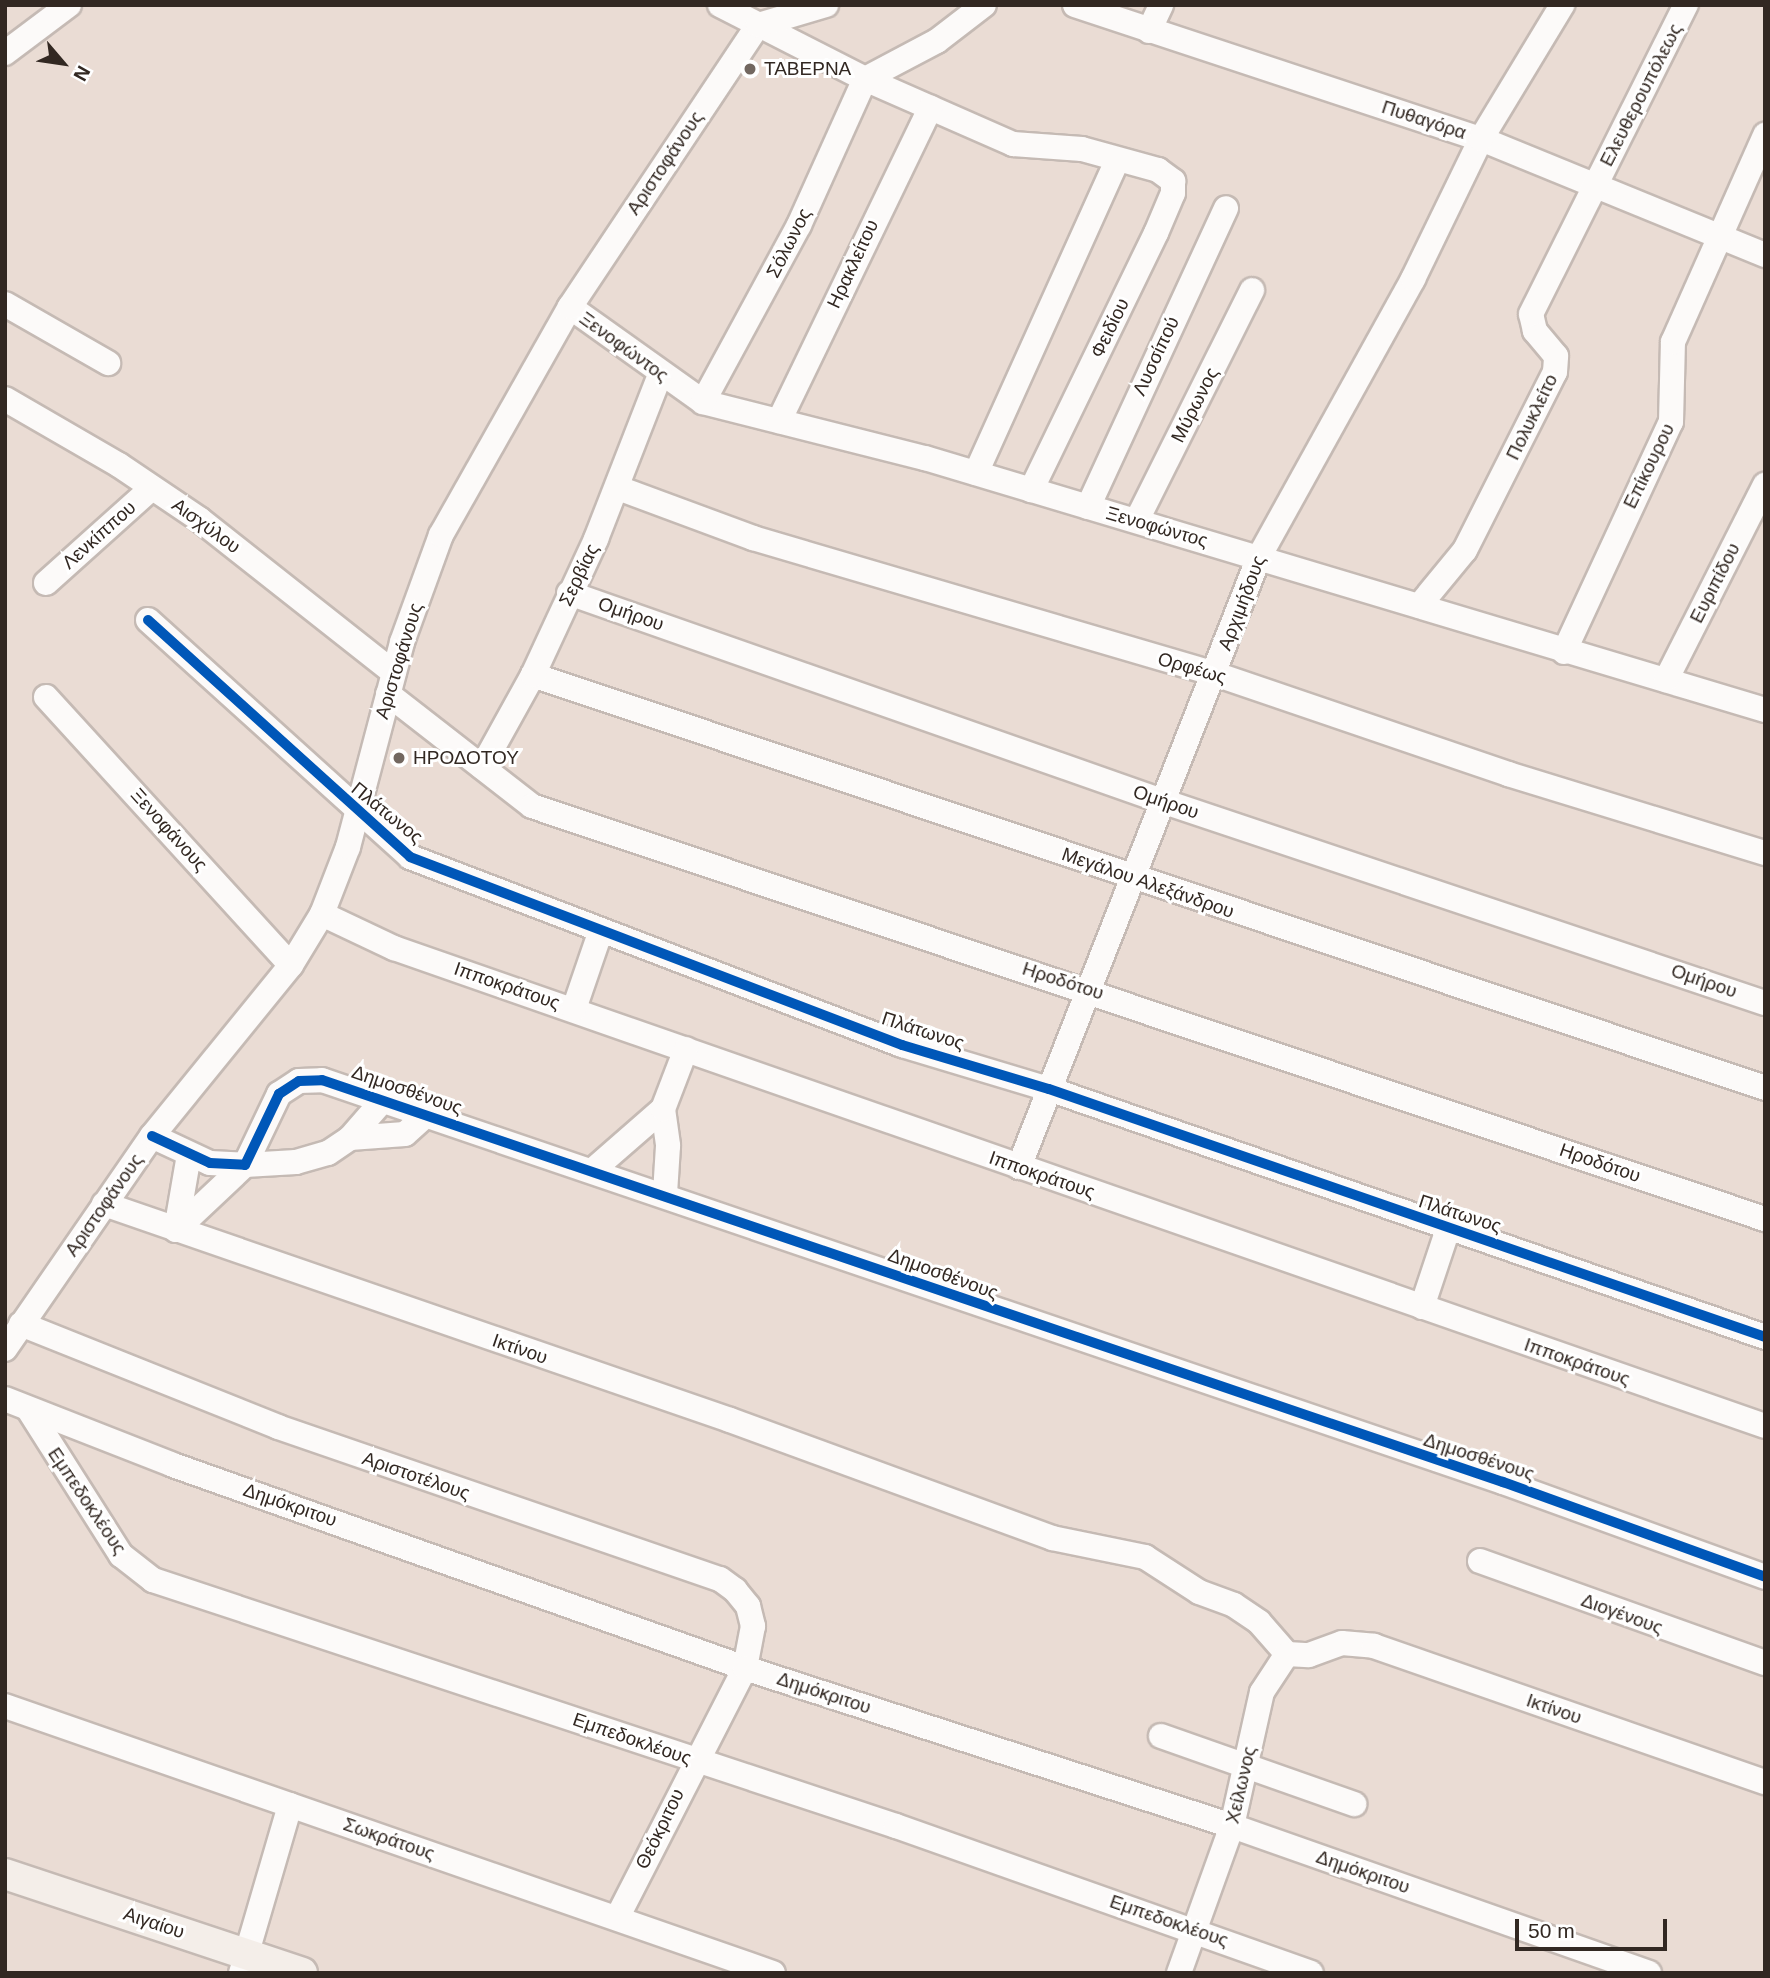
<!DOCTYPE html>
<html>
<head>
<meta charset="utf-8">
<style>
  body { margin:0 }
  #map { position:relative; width:1770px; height:1978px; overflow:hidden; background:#eadcd4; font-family:Helvetica,sans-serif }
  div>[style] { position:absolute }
  .roads { filter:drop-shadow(2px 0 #c5bab4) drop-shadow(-2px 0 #c5bab4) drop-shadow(0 2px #c5bab4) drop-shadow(0 -2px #c5bab4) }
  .minor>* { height:24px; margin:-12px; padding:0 12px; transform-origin:12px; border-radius:12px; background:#fcfaf9 }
  .major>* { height:30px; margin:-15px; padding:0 15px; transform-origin:15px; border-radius:15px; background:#f4eee9 }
  .cycleway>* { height:10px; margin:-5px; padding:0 5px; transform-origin:5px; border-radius:5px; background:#0057b8 }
  .dots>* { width:19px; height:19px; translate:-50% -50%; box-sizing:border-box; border:4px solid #fff; border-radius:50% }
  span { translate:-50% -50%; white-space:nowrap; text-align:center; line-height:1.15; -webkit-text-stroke:6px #fff; paint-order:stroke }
  .poi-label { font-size:19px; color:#322822 }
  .left { translate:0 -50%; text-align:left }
  .street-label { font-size:19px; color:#322822 }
  .frame { position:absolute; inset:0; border:7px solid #322822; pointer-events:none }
  .north { position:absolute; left:28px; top:28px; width:70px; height:70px; -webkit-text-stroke:5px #fff; paint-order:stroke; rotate:119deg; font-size:19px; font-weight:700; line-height:28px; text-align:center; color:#322822 }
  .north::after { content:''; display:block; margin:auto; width:24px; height:32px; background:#322822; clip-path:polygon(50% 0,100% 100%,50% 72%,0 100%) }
  .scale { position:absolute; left:1515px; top:1919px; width:152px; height:32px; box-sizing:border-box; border:4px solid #322822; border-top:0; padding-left:9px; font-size:21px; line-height:24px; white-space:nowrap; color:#322822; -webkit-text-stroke:5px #fff; paint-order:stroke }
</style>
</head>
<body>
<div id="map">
  <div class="roads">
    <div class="minor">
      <i style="left:720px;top:5px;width:163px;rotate:27deg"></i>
      <i style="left:865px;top:79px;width:162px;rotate:23.7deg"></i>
      <i style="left:1013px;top:144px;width:69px;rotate:4.1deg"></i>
      <i style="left:1082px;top:149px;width:79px;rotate:15.4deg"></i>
      <i style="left:1158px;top:170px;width:19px;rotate:36deg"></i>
      <i style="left:1173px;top:181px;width:12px;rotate:90deg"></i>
      <i style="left:1173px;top:193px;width:43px;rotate:113deg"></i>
      <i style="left:1156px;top:233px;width:286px;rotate:115.9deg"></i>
      <i style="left:1075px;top:5px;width:428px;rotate:18.3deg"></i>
      <i style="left:1481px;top:139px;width:307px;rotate:22.2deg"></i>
      <i style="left:1149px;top:31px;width:29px;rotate:-65deg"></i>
      <i style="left:5px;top:53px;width:80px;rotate:-36.9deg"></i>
      <i style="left:5px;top:304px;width:119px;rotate:29.8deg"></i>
      <i style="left:570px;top:307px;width:163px;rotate:35.5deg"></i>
      <i style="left:703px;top:402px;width:229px;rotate:14.2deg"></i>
      <i style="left:925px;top:458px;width:877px;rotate:16.7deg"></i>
      <i style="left:5px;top:399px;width:132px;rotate:30.1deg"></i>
      <i style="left:119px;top:465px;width:97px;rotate:34deg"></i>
      <i style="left:199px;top:519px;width:248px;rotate:38.3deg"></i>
      <i style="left:703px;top:402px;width:201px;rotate:-61.5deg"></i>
      <i style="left:799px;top:225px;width:160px;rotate:-65.7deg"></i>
      <i style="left:865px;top:79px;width:81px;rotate:-27.8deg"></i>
      <i style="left:937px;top:41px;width:59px;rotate:-37.5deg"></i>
      <i style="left:779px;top:421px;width:348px;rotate:-64.2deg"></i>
      <i style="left:976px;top:473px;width:343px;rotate:-65.7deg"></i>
      <i style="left:618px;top:488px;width:144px;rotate:20.3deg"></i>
      <i style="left:753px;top:538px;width:482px;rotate:16.4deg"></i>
      <i style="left:1215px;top:674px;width:310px;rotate:18.8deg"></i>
      <i style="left:1508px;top:774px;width:269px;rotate:17.1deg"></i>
      <i style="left:1088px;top:507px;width:329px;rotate:-65.2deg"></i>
      <i style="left:1137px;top:520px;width:257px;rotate:-63.4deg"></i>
      <i style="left:46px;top:583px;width:142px;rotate:-41.9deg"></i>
      <i style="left:569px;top:593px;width:628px;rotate:19.33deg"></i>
      <i style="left:1162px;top:801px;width:636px;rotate:18.52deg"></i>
      <i style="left:1419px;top:606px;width:72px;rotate:-50.6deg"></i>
      <i style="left:1465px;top:550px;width:199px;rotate:-63.2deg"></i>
      <i style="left:1555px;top:372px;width:16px;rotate:-86deg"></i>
      <i style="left:1556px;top:356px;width:33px;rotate:-130deg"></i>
      <i style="left:1535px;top:331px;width:17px;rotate:-103deg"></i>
      <i style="left:1531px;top:314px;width:346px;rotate:-63.4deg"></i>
      <i style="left:148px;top:620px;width:353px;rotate:42.1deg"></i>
      <i style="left:410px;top:857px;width:527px;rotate:20.91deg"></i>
      <i style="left:902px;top:1045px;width:153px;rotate:16.7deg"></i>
      <i style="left:1049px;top:1089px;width:758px;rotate:19.1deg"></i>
      <i style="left:1564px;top:652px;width:254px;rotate:-65.1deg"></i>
      <i style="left:1671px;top:422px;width:80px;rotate:-88.6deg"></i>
      <i style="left:1673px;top:342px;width:227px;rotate:-66deg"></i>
      <i style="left:533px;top:675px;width:1299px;rotate:18.53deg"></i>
      <i style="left:1666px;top:680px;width:219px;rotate:-63.1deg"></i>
      <i style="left:388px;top:694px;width:182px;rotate:37.9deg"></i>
      <i style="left:532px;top:806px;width:1300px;rotate:18.52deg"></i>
      <i style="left:46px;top:697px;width:363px;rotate:47.6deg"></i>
      <i style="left:482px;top:767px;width:105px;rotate:-61deg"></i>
      <i style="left:533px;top:675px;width:150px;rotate:-65.1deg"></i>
      <i style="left:596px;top:539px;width:176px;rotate:-68.7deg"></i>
      <i style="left:322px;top:914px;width:80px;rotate:25.3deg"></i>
      <i style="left:394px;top:948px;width:1452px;rotate:19.22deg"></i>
      <i style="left:574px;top:1009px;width:83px;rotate:-71.1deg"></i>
      <i style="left:663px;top:1109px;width:37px;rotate:82deg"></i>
      <i style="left:668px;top:1146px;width:48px;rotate:93.6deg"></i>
      <i style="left:152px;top:1136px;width:64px;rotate:25deg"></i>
      <i style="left:210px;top:1163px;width:35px;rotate:3deg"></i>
      <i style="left:245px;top:1165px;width:79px;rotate:-64.4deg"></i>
      <i style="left:279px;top:1094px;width:24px;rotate:-33deg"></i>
      <i style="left:299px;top:1081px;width:23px;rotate:-2deg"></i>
      <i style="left:322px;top:1080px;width:1248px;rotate:18.8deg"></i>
      <i style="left:1503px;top:1482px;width:279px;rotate:19.9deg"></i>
      <i style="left:350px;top:1138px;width:55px;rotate:-4.2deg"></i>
      <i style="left:405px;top:1134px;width:28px;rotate:-42deg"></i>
      <i style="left:1019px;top:1167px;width:656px;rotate:-68.52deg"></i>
      <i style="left:1259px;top:557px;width:318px;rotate:-61deg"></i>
      <i style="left:1413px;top:279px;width:156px;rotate:-64.1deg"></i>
      <i style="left:1481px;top:139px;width:157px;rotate:-58.8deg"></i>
      <i style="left:593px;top:1170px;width:93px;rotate:-41.1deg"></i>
      <i style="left:663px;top:1109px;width:64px;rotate:-69deg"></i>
      <i style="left:104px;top:1204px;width:662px;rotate:19.04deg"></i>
      <i style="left:730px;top:1420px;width:343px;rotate:20.1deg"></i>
      <i style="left:1052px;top:1538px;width:95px;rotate:11.5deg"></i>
      <i style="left:1145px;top:1557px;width:64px;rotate:32.9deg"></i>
      <i style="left:1199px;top:1592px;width:37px;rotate:20deg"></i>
      <i style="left:1234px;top:1605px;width:30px;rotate:34deg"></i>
      <i style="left:1259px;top:1622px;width:43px;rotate:48.8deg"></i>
      <i style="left:176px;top:1230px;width:95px;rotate:-43.3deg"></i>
      <i style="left:245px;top:1165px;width:51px;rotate:-3.4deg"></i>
      <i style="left:296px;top:1162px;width:33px;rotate:-16deg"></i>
      <i style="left:328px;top:1153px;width:27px;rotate:-34deg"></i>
      <i style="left:350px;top:1138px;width:50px;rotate:-49deg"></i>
      <i style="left:176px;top:1230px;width:76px;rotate:-80.2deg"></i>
      <i style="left:1422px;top:1307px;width:82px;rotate:-71.6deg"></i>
      <i style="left:21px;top:1324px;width:277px;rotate:21.8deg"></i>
      <i style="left:278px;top:1427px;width:467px;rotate:19deg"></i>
      <i style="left:720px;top:1579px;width:19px;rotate:36deg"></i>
      <i style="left:735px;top:1590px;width:21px;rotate:51deg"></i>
      <i style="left:748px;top:1606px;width:21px;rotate:76deg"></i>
      <i style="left:753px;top:1626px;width:43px;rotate:100.8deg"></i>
      <i style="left:745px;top:1668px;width:281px;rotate:117.1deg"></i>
      <i style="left:5px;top:1349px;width:259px;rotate:-55.4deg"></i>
      <i style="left:152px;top:1136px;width:220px;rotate:-50.9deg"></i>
      <i style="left:291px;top:965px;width:60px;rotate:-58.7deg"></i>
      <i style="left:322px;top:914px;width:72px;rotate:-68.8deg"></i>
      <i style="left:348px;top:847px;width:212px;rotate:-75.2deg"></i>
      <i style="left:402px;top:642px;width:114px;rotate:-70deg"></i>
      <i style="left:441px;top:535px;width:262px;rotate:-60.5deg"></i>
      <i style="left:570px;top:307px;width:339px;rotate:-56.3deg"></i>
      <i style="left:758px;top:25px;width:71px;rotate:-16.4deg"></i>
      <i style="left:5px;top:1399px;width:180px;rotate:21.4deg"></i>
      <i style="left:173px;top:1465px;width:607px;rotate:19.54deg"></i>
      <i style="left:745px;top:1668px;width:512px;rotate:17.97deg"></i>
      <i style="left:1232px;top:1826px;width:442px;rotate:19.4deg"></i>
      <i style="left:29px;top:1410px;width:172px;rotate:57.6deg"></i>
      <i style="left:121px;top:1555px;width:41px;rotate:38deg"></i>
      <i style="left:153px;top:1580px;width:783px;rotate:18.32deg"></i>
      <i style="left:896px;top:1826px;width:440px;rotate:19.5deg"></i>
      <i style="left:1480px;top:1561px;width:303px;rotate:19.7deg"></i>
      <i style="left:5px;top:1706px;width:813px;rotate:19.17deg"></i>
      <i style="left:1161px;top:1736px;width:205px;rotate:19.4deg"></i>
      <i style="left:241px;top:1973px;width:175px;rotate:-73.7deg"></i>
      <i style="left:1179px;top:1973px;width:156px;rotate:-70.2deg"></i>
      <i style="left:1232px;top:1826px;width:137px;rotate:-77.4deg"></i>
      <i style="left:1262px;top:1692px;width:45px;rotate:-56.7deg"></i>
      <i style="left:1287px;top:1654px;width:22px;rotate:3deg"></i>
      <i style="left:1309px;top:1655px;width:35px;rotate:-20deg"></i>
      <i style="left:1342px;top:1643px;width:32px;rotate:5deg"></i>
      <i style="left:1374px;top:1646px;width:414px;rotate:19.2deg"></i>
    </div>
    <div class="major">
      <i style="left:5px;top:1874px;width:313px;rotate:18.4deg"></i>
    </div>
  </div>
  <div class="cycleway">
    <i style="left:148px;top:620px;width:353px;rotate:42.1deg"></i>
    <i style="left:410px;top:857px;width:527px;rotate:20.91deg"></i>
    <i style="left:902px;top:1045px;width:153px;rotate:16.7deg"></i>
    <i style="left:1049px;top:1089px;width:758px;rotate:19.1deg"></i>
    <i style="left:152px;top:1136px;width:64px;rotate:25deg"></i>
    <i style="left:210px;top:1163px;width:35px;rotate:3deg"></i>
    <i style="left:245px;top:1165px;width:79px;rotate:-64.4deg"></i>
    <i style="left:279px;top:1094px;width:24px;rotate:-33deg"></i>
    <i style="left:299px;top:1081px;width:23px;rotate:-2deg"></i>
    <i style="left:322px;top:1080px;width:1248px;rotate:18.8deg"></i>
    <i style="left:1503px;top:1482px;width:279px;rotate:19.9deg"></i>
  </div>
  <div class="dots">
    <i style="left:750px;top:69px;background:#726760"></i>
    <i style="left:399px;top:758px;background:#726760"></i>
  </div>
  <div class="poi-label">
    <span class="left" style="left:764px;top:69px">ΤΑΒΕΡΝΑ</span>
    <span class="left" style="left:413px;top:758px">ΗΡΟΔΟΤΟΥ</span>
  </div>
  <div class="street-label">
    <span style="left:1641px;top:95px;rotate:-63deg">Ελευθερουπόλεως</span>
    <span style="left:1424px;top:120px;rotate:18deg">Πυθαγόρα</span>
    <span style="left:665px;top:163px;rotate:-56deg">Αριστοφάνους</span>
    <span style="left:789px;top:243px;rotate:-63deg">Σόλωνος</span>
    <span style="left:853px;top:264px;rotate:-65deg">Ηρακλείτου</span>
    <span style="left:1110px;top:328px;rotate:-64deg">Φειδίου</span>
    <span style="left:624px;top:347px;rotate:36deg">Ξενοφώντος</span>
    <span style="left:1156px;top:356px;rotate:-65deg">Λυσσίπού</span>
    <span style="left:1195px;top:405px;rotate:-63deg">Μύρωνος</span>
    <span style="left:1532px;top:417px;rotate:-64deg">Πολυκλείτο</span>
    <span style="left:1649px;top:466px;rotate:-64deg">Επίκουρου</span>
    <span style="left:206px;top:526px;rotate:36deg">Αισχύλου</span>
    <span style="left:1157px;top:527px;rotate:16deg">Ξενοφώντος</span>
    <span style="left:99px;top:535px;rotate:-42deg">Λενκίππου</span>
    <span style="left:579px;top:575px;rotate:-64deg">Σερβίας</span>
    <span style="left:1715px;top:583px;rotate:-63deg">Ευριπίδου</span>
    <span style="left:1242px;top:603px;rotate:-69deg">Αρχιμήδους</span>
    <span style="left:631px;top:614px;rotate:19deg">Ομήρου</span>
    <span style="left:399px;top:661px;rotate:-73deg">Αριστοφάνους</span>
    <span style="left:1192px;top:668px;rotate:16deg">Ορφέως</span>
    <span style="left:1166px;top:802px;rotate:19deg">Ομήρου</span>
    <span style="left:387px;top:813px;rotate:39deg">Πλάτωνος</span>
    <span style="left:169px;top:830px;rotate:48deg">Ξενοφάνους</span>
    <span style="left:1148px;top:883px;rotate:19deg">Μεγάλου Αλεξάνδρου</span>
    <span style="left:1063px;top:981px;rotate:18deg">Ηροδότου</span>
    <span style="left:1704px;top:981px;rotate:19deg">Ομήρου</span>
    <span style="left:507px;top:986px;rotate:19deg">Ιπποκράτους</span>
    <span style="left:923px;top:1031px;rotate:18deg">Πλάτωνος</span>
    <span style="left:407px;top:1090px;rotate:19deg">Δημοσθένους</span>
    <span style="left:1600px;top:1163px;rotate:19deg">Ηροδότου</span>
    <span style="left:1042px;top:1175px;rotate:19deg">Ιπποκράτους</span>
    <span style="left:104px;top:1205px;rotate:-55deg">Αριστοφάνους</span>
    <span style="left:1460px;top:1214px;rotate:18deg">Πλάτωνος</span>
    <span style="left:943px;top:1274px;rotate:20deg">Δημοσθένους</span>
    <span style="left:520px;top:1349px;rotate:19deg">Ικτίνου</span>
    <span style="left:1577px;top:1362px;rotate:19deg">Ιπποκράτους</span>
    <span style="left:1479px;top:1457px;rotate:18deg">Δημοσθένους</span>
    <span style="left:416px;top:1476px;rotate:19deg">Αριστοτέλους</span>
    <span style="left:87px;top:1501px;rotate:56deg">Εμπεδοκλέους</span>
    <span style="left:290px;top:1505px;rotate:19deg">Δημόκριτου</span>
    <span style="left:1622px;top:1614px;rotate:20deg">Διογένους</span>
    <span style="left:824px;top:1693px;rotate:18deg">Δημόκριτου</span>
    <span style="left:1554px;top:1709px;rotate:19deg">Ικτίνου</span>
    <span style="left:632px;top:1739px;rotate:19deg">Εμπεδοκλέους</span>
    <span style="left:1241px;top:1785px;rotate:-77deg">Χείλωνος</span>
    <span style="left:660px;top:1829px;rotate:-64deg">Θεόκριτου</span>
    <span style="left:389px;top:1839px;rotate:19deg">Σωκράτους</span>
    <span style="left:1363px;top:1872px;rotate:19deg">Δημόκριτου</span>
    <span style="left:1169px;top:1921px;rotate:19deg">Εμπεδοκλέους</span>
    <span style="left:154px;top:1923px;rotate:18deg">Αιγαίου</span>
  </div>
  <div class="frame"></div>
  <div class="north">N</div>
  <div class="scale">50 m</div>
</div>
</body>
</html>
